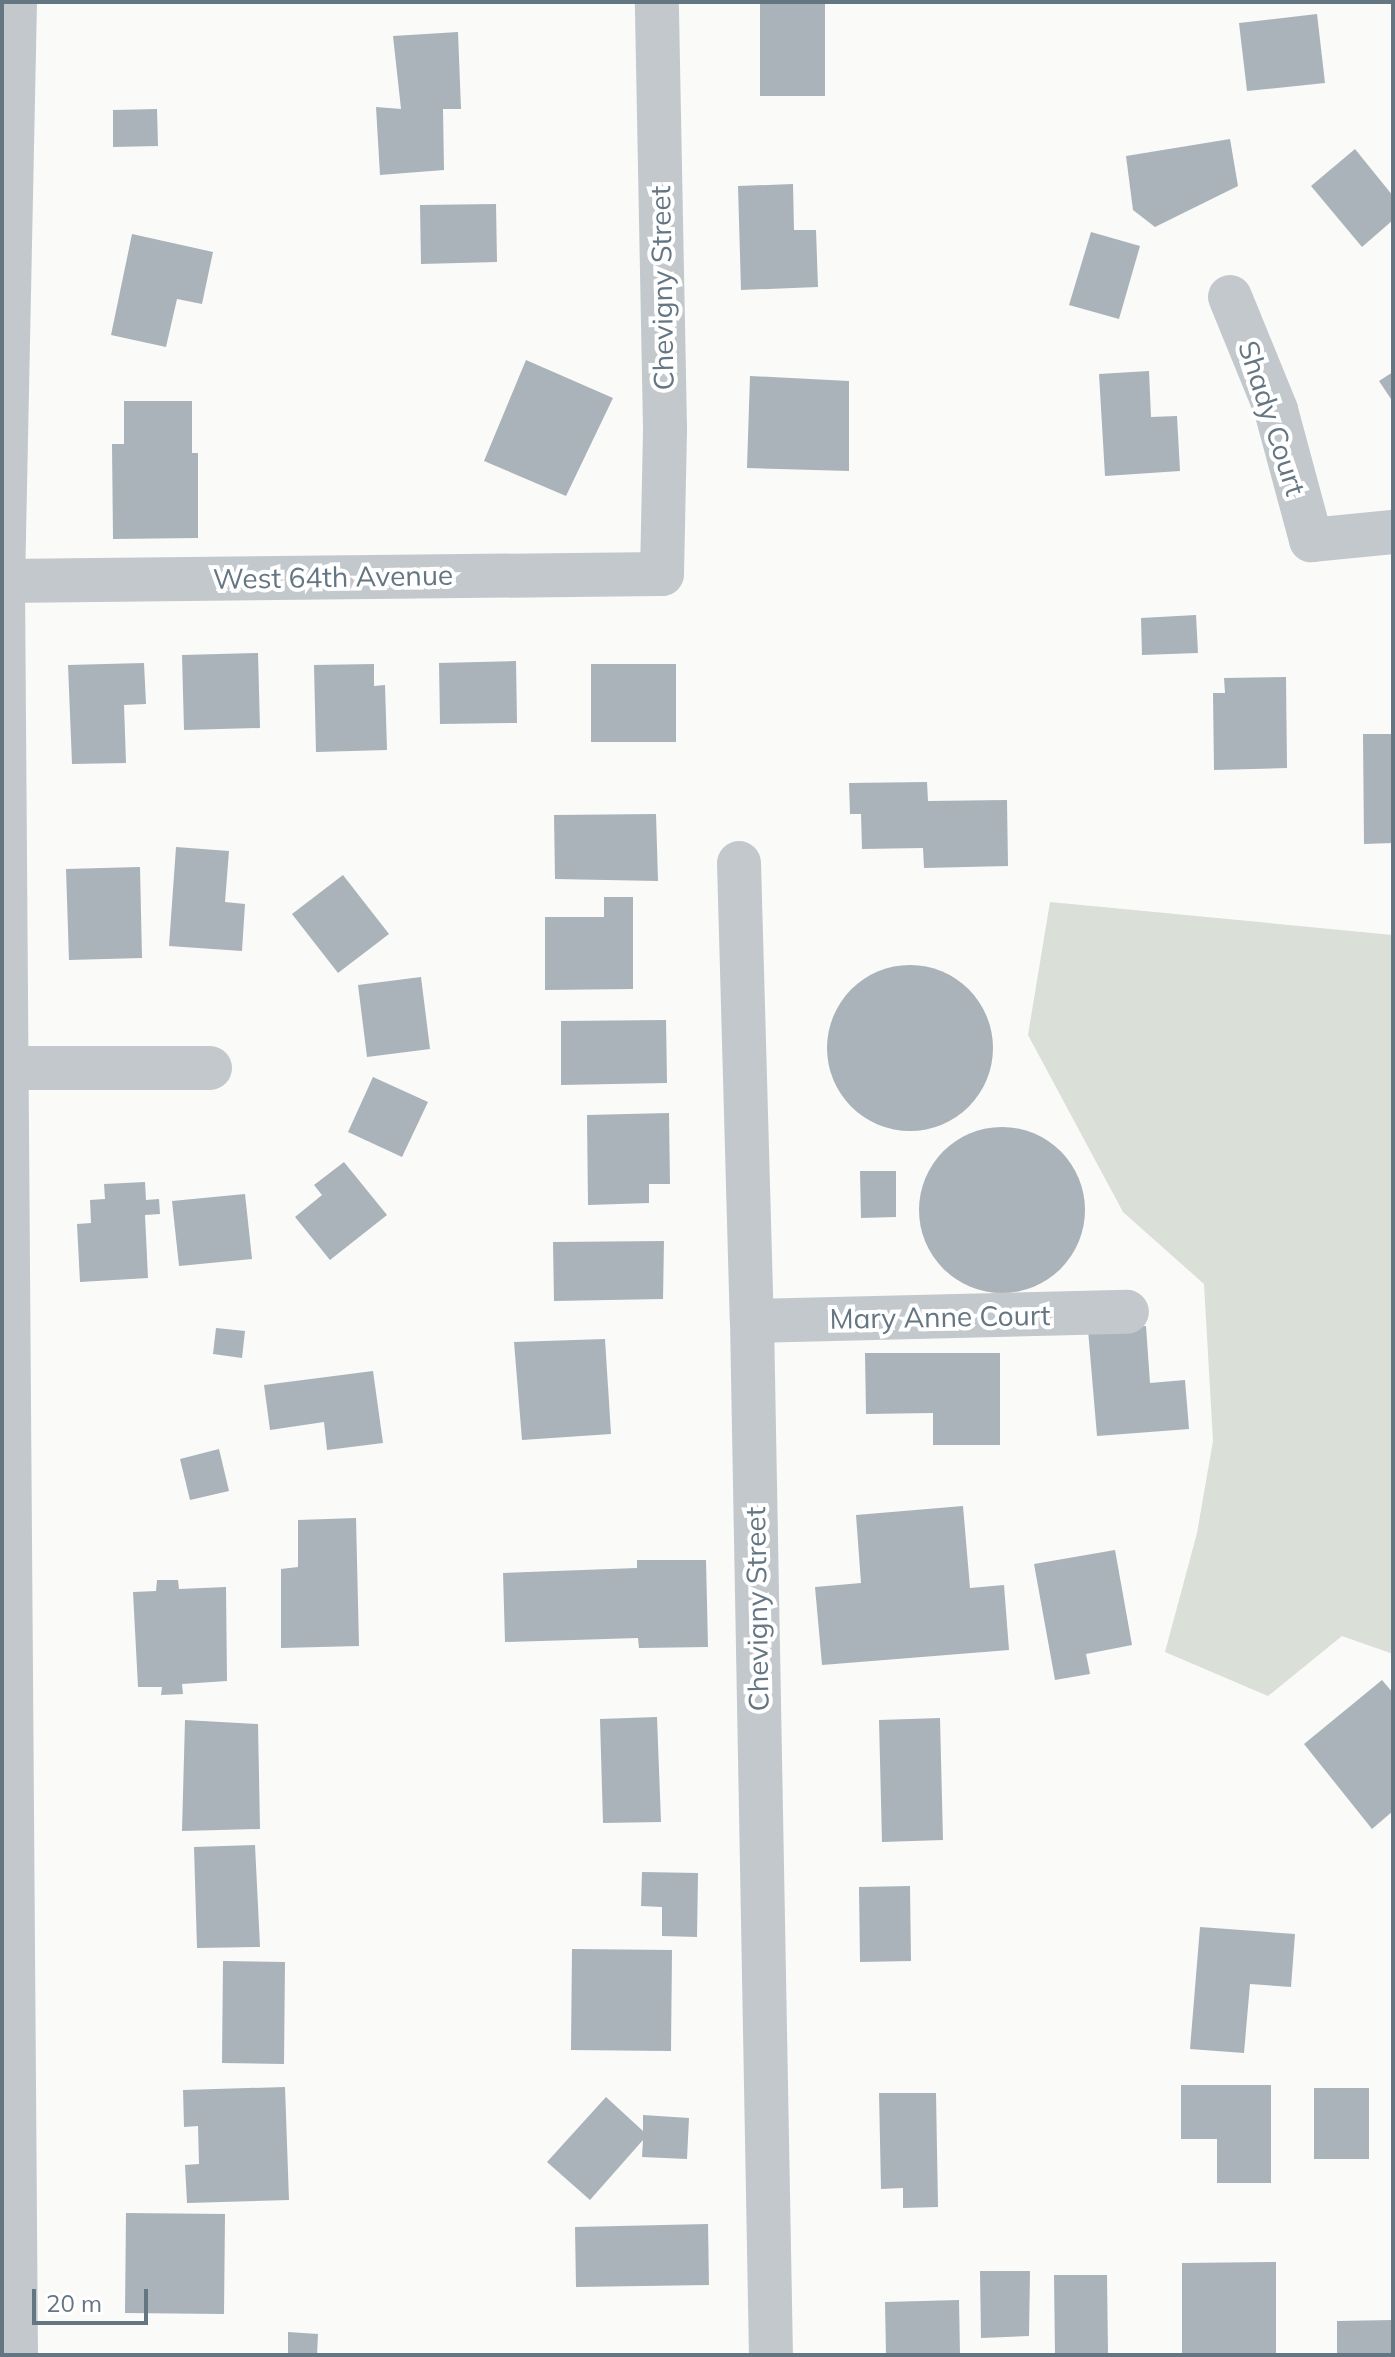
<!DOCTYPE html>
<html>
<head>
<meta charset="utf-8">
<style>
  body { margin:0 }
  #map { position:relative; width:1395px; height:2357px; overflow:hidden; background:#fafaf8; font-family:Mulish,sans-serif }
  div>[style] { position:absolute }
  .green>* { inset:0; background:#dadfd7 }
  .building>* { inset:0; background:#aab3b9 }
  .round { border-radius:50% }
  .minor>* { height:44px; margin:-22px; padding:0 22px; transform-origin:22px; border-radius:22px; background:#c3c8cc }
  span { translate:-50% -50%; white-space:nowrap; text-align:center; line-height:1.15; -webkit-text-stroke:8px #fff; paint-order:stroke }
  .street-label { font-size:28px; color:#657683 }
  .frame { position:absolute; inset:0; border:4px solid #657683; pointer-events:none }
  .scale { position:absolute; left:32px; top:2289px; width:116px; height:36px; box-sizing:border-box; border:4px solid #657683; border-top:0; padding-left:10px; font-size:24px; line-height:28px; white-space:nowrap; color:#657683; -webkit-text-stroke:6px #fff; paint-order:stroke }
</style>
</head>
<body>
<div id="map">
  <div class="green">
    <i style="clip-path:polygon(1050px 902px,1393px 935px,1393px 1654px,1342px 1636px,1268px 1696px,1165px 1652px,1197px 1533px,1213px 1441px,1204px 1284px,1123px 1212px,1028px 1035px)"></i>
  </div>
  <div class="building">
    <i style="clip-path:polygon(760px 4px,825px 4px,825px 96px,760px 96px)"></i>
    <i style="clip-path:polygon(1317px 14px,1325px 83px,1247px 91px,1239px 23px)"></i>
    <i style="clip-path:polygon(458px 32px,461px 109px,443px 109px,444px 170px,380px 175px,376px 107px,401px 109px,393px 36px)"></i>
    <i style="clip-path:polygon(157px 109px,158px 146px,113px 147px,113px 110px)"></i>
    <i style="clip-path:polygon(1230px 139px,1238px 186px,1155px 227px,1133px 210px,1126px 156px)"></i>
    <i style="clip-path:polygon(1355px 149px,1393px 196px,1393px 220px,1362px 247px,1311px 186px)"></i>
    <i style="clip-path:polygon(793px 184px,794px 230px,816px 230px,818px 287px,741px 290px,738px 186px)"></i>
    <i style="clip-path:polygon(496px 204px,497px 262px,421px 264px,420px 205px)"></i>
    <i style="clip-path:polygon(1091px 232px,1140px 246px,1119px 319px,1069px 305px)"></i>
    <i style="clip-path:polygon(132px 234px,213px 252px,202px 304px,177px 299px,166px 347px,111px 335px)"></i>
    <i style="clip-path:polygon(526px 360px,613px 398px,566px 496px,484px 461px)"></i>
    <i style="clip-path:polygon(1149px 371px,1151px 417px,1177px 416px,1180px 471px,1105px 476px,1099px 374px)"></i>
    <i style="clip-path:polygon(1393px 372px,1393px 402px,1379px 381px)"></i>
    <i style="clip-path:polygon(750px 376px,849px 381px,849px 471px,747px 468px)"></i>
    <i style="clip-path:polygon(124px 401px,192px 401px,192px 453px,198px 453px,198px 538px,113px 539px,112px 444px,124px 444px)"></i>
    <i style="clip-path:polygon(1196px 615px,1198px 653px,1142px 655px,1141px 618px)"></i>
    <i style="clip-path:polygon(258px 653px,260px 728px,184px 730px,182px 655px)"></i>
    <i style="clip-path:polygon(516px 661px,517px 723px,440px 724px,439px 663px)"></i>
    <i style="clip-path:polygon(144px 663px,146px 704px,124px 705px,126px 763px,72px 764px,68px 665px)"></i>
    <i style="clip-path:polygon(374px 664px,374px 686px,385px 685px,387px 750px,316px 752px,314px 665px)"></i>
    <i style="clip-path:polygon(591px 664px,676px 664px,676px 742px,591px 742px)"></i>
    <i style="clip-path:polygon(1286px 677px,1287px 768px,1214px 770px,1213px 693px,1225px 693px,1224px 678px)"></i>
    <i style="clip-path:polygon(1363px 734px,1393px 734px,1393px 843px,1364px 844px)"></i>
    <i style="clip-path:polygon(927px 782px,928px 801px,1007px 800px,1008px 866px,924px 868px,923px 848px,862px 849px,861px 814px,850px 814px,849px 783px)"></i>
    <i style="clip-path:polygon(656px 814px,658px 881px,555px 879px,554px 815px)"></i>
    <i style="clip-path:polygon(176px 847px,229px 851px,225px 902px,245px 904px,242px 951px,169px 946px)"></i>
    <i style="clip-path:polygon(140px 867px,142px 958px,69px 960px,66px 869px)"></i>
    <i style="clip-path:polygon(343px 875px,389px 934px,338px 973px,292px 914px)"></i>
    <i style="clip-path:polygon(604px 897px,633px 897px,633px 989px,545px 990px,545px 917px,604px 917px)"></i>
    <i class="round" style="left:827px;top:965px;width:166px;height:166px"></i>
    <i style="clip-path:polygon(421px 977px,430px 1049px,367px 1057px,358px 985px)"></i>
    <i style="clip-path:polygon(666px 1020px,667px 1083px,561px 1085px,561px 1021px)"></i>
    <i style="clip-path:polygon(373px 1077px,428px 1102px,402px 1157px,348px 1132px)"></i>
    <i style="clip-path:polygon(669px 1113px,670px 1184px,649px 1184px,649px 1203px,588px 1205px,587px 1115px)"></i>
    <i class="round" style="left:919px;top:1127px;width:166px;height:166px"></i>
    <i style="clip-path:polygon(344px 1162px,387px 1215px,330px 1260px,295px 1217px,322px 1195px,314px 1185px)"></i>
    <i style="clip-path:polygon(860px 1171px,896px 1171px,896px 1217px,861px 1218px)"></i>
    <i style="clip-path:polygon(145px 1182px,146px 1200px,159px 1199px,160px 1214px,145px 1215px,148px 1278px,80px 1282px,77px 1224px,91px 1223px,90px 1200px,105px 1199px,104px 1184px)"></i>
    <i style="clip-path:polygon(245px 1194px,252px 1259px,179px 1266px,172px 1201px)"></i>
    <i style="clip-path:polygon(664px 1241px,663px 1299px,554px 1301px,553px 1242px)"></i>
    <i style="clip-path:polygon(1146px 1326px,1150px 1383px,1185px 1380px,1189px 1429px,1097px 1436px,1088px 1330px)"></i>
    <i style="clip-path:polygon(216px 1328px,245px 1331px,242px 1358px,213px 1354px)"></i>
    <i style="clip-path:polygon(605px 1339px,611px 1434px,522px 1440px,514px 1342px)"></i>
    <i style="clip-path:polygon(865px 1353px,1000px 1353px,1000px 1445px,933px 1445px,933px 1413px,866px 1414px)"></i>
    <i style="clip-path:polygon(373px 1371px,383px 1443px,327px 1450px,324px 1422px,270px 1430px,264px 1385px)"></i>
    <i style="clip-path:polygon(219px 1449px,229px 1491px,190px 1500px,180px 1459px)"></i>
    <i style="clip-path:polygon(963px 1506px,970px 1588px,1004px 1585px,1009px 1650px,822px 1665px,815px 1587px,861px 1583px,856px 1515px)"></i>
    <i style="clip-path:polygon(356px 1518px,359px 1646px,281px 1648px,281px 1569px,298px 1567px,298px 1520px)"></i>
    <i style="clip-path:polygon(1115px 1550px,1132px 1645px,1086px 1654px,1090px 1674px,1055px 1680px,1034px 1564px)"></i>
    <i style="clip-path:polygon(637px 1560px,706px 1560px,708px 1647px,639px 1648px,638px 1638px,505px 1642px,503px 1573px,637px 1568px)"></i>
    <i style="clip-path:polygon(157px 1580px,178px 1580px,179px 1589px,226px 1587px,227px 1681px,182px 1684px,183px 1694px,161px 1695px,162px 1687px,138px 1687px,133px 1592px,156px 1591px)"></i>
    <i style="clip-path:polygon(1382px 1680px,1393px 1693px,1393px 1811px,1372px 1829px,1304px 1744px)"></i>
    <i style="clip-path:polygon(657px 1717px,661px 1822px,603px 1823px,600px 1719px)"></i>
    <i style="clip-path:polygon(940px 1718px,943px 1840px,882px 1842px,879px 1720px)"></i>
    <i style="clip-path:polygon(185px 1720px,258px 1724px,260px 1829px,182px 1831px)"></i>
    <i style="clip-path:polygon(255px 1845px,260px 1947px,197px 1948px,194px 1847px)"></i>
    <i style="clip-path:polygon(642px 1872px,698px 1873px,697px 1937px,662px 1936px,662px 1907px,641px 1906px)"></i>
    <i style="clip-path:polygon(910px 1886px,911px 1961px,860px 1962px,859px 1887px)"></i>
    <i style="clip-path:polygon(1200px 1927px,1295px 1934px,1291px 1987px,1250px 1984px,1244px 2053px,1190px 2049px)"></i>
    <i style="clip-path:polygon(572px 1949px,672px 1950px,671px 2051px,571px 2050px)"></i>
    <i style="clip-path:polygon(223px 1961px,285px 1962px,284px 2064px,222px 2063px)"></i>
    <i style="clip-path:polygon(1181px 2085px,1271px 2085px,1271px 2183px,1217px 2183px,1217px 2139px,1181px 2139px)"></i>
    <i style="clip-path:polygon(285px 2087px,289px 2200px,187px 2203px,185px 2165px,199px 2164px,198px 2126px,184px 2127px,183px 2090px)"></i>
    <i style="clip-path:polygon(1314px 2088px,1369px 2088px,1369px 2159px,1314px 2159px)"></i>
    <i style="clip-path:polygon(879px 2093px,936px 2093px,938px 2207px,903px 2208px,903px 2188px,881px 2189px)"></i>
    <i style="clip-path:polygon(606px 2097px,643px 2131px,643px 2115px,689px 2118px,687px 2159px,642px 2157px,643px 2140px,590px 2200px,547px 2162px)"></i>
    <i style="clip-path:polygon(126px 2213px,225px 2214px,224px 2314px,125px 2313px)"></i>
    <i style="clip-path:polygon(708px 2224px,709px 2285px,576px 2287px,575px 2227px)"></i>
    <i style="clip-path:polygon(1276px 2262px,1276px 2355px,1182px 2355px,1182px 2263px)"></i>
    <i style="clip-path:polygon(980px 2271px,1030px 2271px,1029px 2336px,981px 2338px)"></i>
    <i style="clip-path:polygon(1054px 2275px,1107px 2275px,1108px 2355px,1055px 2355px)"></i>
    <i style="clip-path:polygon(959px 2300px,960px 2355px,886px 2355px,885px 2302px)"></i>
    <i style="clip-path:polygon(1393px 2320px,1393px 2355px,1337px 2355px,1337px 2321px)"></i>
    <i style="clip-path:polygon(288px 2332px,318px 2334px,317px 2355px,288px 2355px)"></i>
  </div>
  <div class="minor">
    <i style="left:15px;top:2px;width:583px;rotate:91.18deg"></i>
    <i style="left:3px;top:585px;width:1770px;rotate:89.58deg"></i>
    <i style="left:1230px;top:297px;width:122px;rotate:67.8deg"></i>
    <i style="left:1276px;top:410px;width:135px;rotate:74.9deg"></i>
    <i style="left:1311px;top:540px;width:82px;rotate:-5.6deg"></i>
    <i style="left:4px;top:581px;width:658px;rotate:-0.61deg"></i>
    <i style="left:662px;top:574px;width:146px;rotate:-88.8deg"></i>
    <i style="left:665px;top:428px;width:426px;rotate:-91.1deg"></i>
    <i style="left:739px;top:863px;width:458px;rotate:88.4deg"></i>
    <i style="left:752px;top:1321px;width:1034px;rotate:88.95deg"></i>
    <i style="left:7px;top:1068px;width:203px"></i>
    <i style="left:752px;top:1321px;width:375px;rotate:-1.4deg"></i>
  </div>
  <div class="street-label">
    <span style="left:662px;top:288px;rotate:-91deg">Chevigny Street</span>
    <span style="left:1272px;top:418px;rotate:72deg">Shady Court</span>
    <span style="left:333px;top:577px;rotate:-1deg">West 64th Avenue</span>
    <span style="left:940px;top:1317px;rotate:-1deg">Mary Anne Court</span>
    <span style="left:757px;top:1609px;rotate:-91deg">Chevigny Street</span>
  </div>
  <div class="frame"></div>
  <div class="scale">20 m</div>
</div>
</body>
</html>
